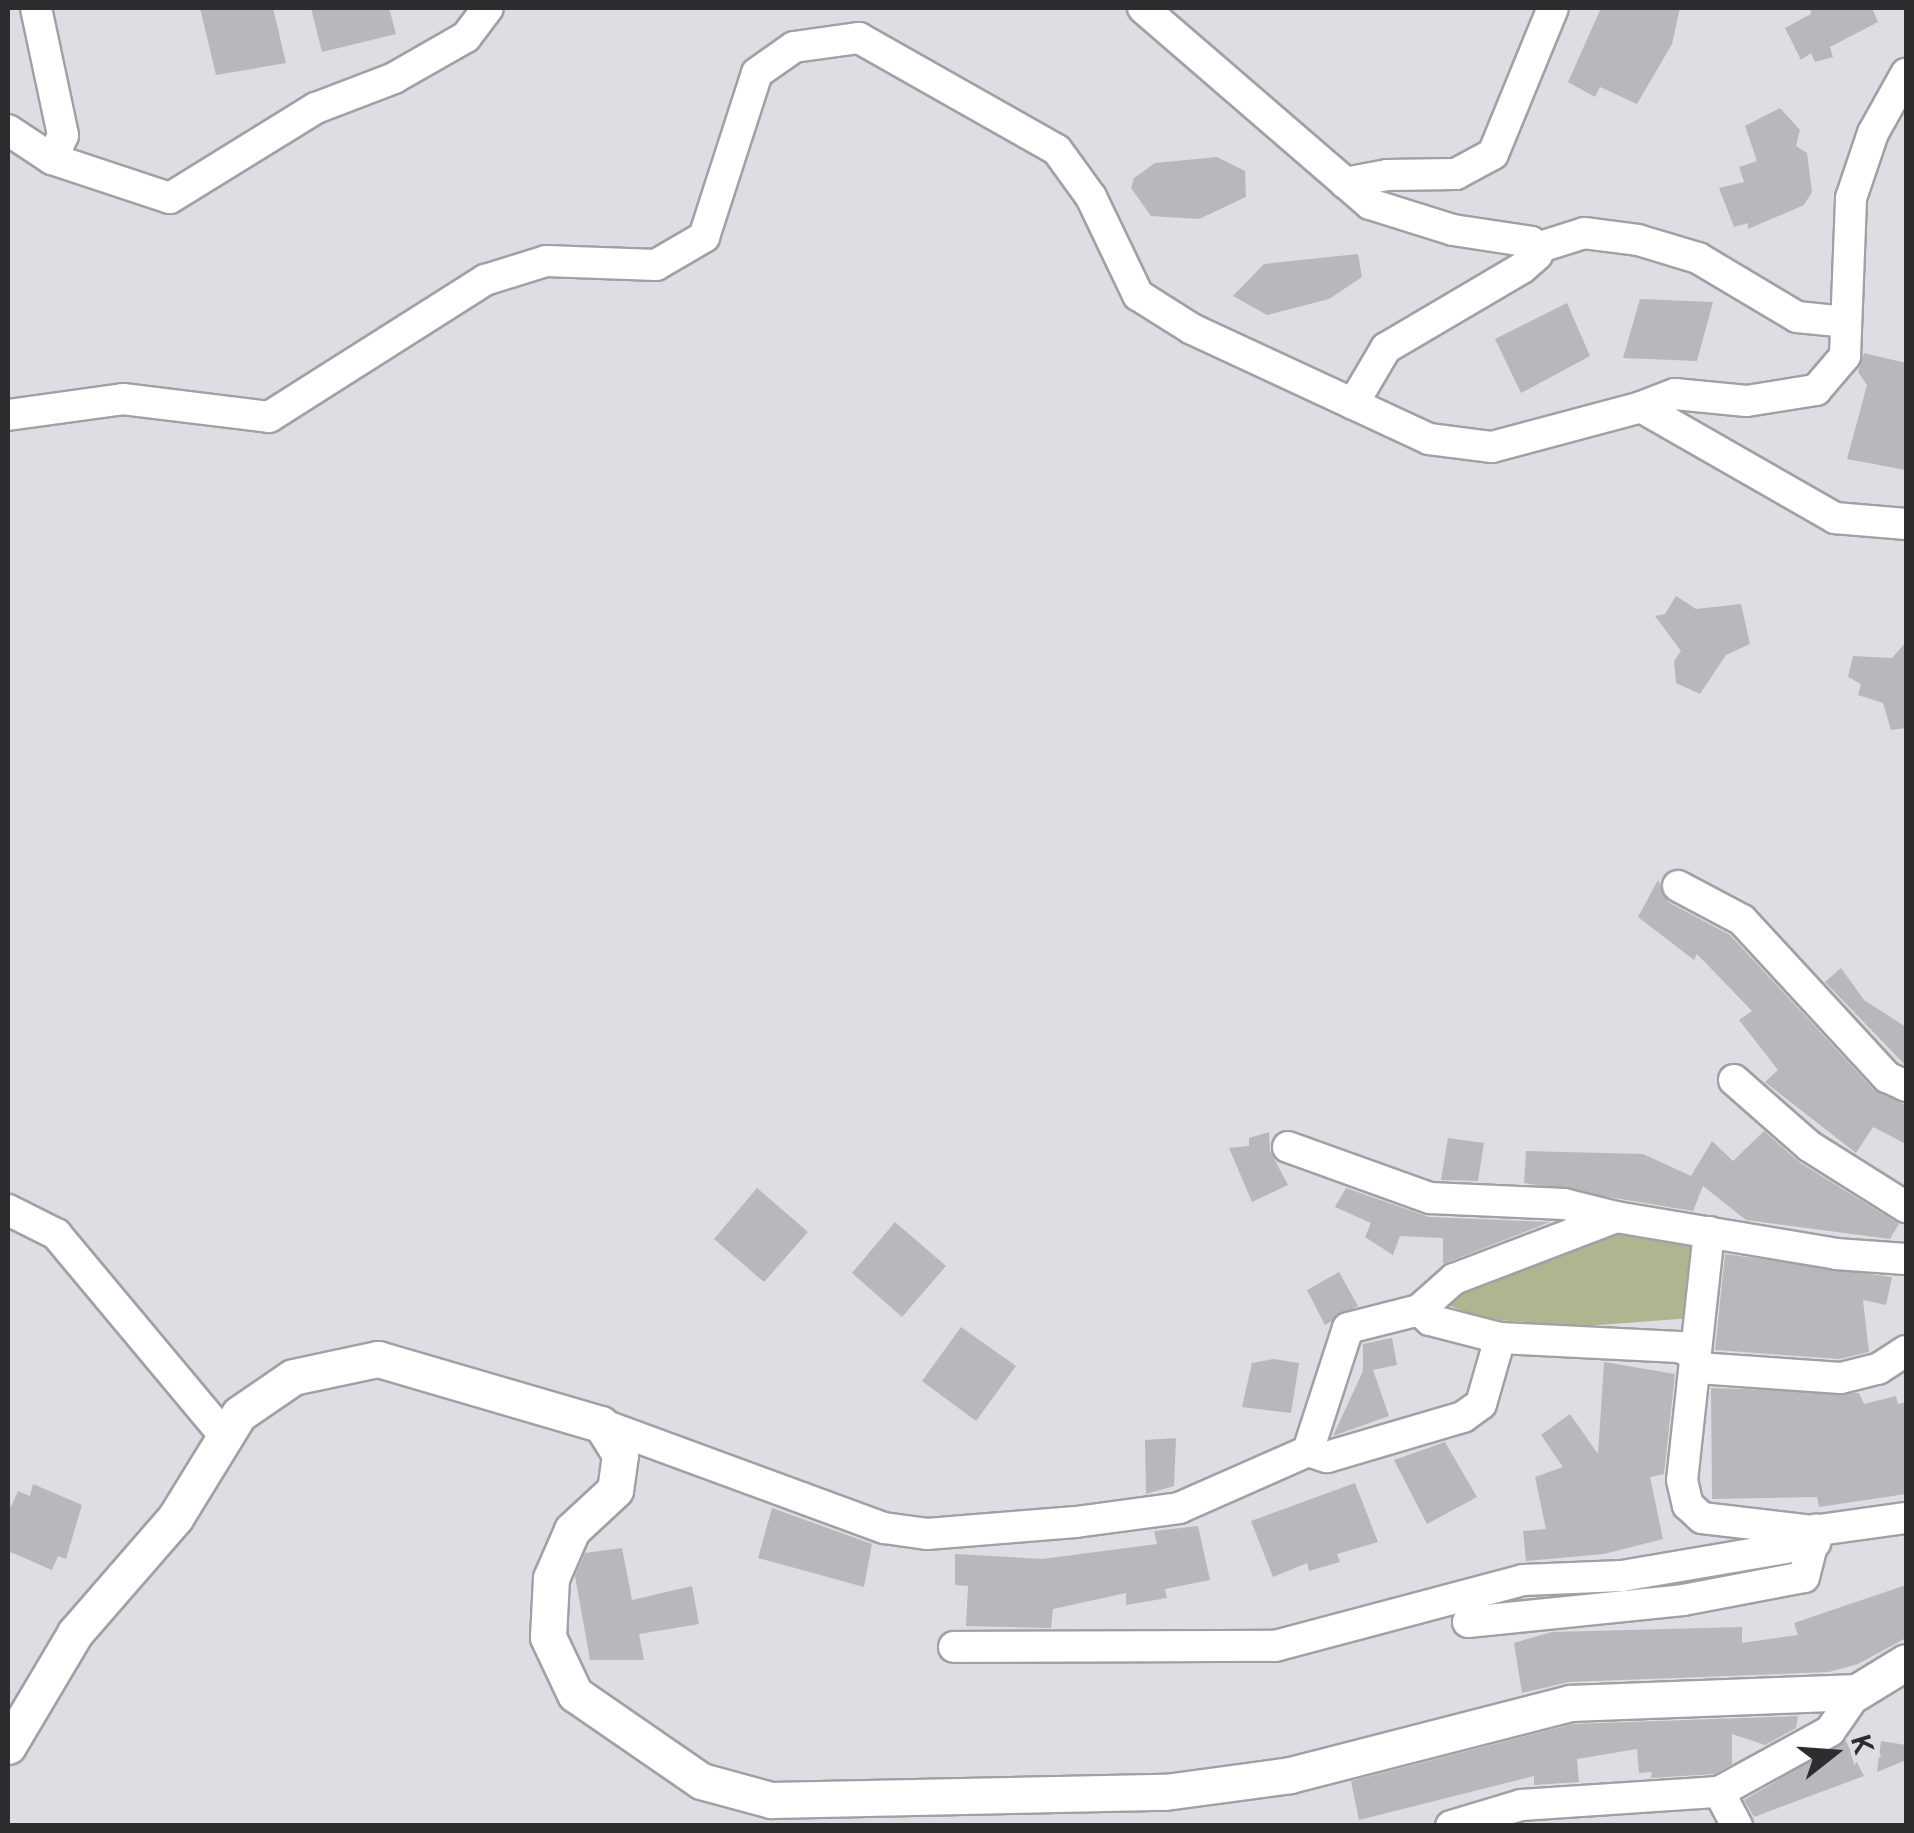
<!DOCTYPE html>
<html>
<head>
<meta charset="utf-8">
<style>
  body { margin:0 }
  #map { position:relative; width:1914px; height:1833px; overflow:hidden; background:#dddee3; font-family:Figtree,sans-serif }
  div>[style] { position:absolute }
  .forest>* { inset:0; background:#aeb58f }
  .building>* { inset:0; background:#b8b7bb }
  .roads { filter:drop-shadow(2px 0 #a0a1a5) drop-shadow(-2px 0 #a0a1a5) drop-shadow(0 2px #a0a1a5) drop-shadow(0 -2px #a0a1a5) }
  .minor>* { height:30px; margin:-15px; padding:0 15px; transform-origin:15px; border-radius:15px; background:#fff }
  .tertiary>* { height:35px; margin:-17.5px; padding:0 17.5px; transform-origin:17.5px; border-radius:17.5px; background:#fff }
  span { translate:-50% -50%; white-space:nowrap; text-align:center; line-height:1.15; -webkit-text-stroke:8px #dddee3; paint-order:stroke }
  .frame { position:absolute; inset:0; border:10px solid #2c2d2e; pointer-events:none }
  .north { position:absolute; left:1784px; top:1703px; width:100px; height:100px; -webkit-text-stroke:8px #dddee3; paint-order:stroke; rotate:73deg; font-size:28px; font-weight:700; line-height:40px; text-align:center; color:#2c2d2e }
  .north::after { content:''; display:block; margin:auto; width:35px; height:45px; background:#2c2d2e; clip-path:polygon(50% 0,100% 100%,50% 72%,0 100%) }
</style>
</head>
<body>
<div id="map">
  <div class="forest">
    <i style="clip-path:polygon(1630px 1229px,1699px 1243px,1692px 1318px,1585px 1326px,1481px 1319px,1439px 1301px)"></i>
  </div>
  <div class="building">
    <i style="clip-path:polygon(200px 8px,273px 8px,286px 63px,216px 75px)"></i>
    <i style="clip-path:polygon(311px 8px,389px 8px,396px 34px,322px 52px)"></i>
    <i style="clip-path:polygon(1601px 8px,1680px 8px,1672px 44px,1637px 104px,1600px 87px,1595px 97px,1568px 82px)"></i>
    <i style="clip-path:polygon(1810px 8px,1872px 8px,1878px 22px,1830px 47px,1833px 57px,1815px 62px,1811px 53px,1801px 60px,1785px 28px,1811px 14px)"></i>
    <i style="clip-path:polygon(1780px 108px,1800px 130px,1796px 146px,1807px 153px,1812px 192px,1804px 205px,1748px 229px,1748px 223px,1734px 227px,1719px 188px,1744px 182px,1739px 167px,1757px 161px,1745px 126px)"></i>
    <i style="clip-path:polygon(1217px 157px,1245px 171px,1246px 197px,1199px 219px,1151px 216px,1131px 188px,1134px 178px,1155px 163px)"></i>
    <i style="clip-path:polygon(1358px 254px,1362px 277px,1329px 299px,1267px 315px,1233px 296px,1264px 264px)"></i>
    <i style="clip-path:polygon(1640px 299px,1713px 302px,1697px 361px,1623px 358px)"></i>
    <i style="clip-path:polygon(1567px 303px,1590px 356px,1521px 393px,1495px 339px)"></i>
    <i style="clip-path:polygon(1864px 353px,1906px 363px,1906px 470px,1847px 459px,1867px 385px,1858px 372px)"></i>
    <i style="clip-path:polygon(1676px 596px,1696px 609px,1741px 604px,1750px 644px,1726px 655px,1700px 694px,1676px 683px,1674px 661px,1681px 651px,1655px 616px,1665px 614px)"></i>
    <i style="clip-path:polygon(1906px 642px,1906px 728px,1891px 730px,1883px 703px,1858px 695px,1861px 684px,1848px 677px,1853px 656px,1892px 658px)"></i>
    <i style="clip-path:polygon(1658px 880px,1668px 902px,1730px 935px,1874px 1090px,1906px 1105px,1906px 1144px,1873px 1127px,1856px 1153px,1765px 1082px,1778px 1070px,1739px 1020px,1752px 1011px,1697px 954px,1694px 960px,1638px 917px)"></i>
    <i style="clip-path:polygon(1841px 968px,1864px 1000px,1906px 1027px,1906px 1066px,1825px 982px)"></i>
    <i style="clip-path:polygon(1764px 1131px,1799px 1162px,1899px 1224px,1890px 1239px,1746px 1220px,1703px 1186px,1693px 1211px,1524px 1183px,1526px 1151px,1643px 1154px,1691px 1176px,1712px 1141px,1733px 1161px)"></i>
    <i style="clip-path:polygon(1269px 1132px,1270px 1151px,1288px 1185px,1252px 1202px,1229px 1148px,1249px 1146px,1249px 1138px)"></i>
    <i style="clip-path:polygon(1448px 1138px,1484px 1143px,1478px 1181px,1441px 1180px)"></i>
    <i style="clip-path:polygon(757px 1188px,808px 1232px,764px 1282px,714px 1239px)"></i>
    <i style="clip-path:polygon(1346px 1188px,1429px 1217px,1550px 1222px,1443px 1264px,1443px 1238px,1400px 1236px,1393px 1255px,1365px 1237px,1371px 1223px,1335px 1207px)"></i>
    <i style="clip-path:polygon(895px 1222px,946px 1266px,902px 1317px,852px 1273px)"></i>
    <i style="clip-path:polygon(1725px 1254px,1892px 1277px,1886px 1305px,1863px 1300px,1869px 1352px,1839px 1359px,1715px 1350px)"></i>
    <i style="clip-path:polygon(1339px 1272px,1358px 1306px,1325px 1325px,1307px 1290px)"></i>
    <i style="clip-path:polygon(961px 1327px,1016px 1366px,976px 1421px,922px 1381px)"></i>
    <i style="clip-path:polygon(1392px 1338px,1397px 1365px,1373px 1370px,1389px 1416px,1333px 1436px,1363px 1371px,1363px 1344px)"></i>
    <i style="clip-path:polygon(1274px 1359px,1299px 1363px,1291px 1413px,1242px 1407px,1252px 1363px)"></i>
    <i style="clip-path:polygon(1604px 1362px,1675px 1374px,1664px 1474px,1650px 1477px,1663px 1539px,1604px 1554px,1526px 1561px,1523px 1531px,1546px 1529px,1535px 1477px,1563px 1467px,1541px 1435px,1570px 1414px,1598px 1454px)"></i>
    <i style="clip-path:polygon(1711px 1388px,1859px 1393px,1864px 1404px,1896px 1396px,1898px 1404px,1906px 1402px,1906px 1494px,1819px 1507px,1817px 1497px,1712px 1499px)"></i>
    <i style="clip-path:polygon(1176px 1438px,1174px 1486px,1146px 1494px,1145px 1440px)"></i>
    <i style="clip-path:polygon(1445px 1442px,1477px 1497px,1427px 1524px,1394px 1460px)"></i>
    <i style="clip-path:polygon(1355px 1483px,1378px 1542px,1337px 1554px,1340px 1562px,1309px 1571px,1307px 1563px,1273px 1577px,1251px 1521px)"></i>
    <i style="clip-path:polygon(33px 1484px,82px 1505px,66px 1559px,58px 1556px,52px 1570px,8px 1551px,8px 1513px,18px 1491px,30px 1496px)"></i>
    <i style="clip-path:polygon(772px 1508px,872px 1544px,864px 1587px,758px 1558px)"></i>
    <i style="clip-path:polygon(1198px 1526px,1210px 1580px,1165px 1589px,1167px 1598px,1126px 1605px,1126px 1593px,1053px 1609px,1051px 1628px,966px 1626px,968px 1586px,955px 1585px,955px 1554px,1042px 1559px,1157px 1544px,1154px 1531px)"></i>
    <i style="clip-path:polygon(622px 1548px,632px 1600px,692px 1586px,699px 1624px,639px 1634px,644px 1660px,590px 1660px,575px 1576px,585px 1553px)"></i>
    <i style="clip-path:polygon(1906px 1585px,1906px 1638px,1858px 1664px,1829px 1672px,1569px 1682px,1522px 1693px,1514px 1643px,1552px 1632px,1742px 1627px,1742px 1643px,1798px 1635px,1794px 1623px)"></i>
    <i style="clip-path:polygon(1798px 1716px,1796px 1728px,1765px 1745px,1732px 1734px,1732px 1764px,1714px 1774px,1651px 1778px,1652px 1772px,1639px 1773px,1637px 1749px,1577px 1759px,1579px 1782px,1534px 1785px,1534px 1776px,1359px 1820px,1351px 1781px,1573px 1724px)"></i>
    <i style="clip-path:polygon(1846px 1741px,1864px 1776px,1754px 1817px,1744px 1800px)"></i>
    <i style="clip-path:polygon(1881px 1741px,1906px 1745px,1906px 1760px,1877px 1772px)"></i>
  </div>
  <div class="roads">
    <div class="minor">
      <i style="left:1143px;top:8px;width:300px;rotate:40.8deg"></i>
      <i style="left:1370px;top:204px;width:87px;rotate:17.4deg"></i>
      <i style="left:1453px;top:230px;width:79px;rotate:8.7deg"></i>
      <i style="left:1531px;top:242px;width:14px;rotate:65deg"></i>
      <i style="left:1537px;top:255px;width:20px;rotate:139deg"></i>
      <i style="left:1522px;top:268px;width:158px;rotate:149.5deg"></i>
      <i style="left:1386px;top:348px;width:65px;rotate:120.5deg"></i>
      <i style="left:8px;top:130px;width:53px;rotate:33.4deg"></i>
      <i style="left:52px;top:159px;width:26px;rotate:-65deg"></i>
      <i style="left:63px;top:135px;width:130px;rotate:-102deg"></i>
      <i style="left:52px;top:159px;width:124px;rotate:18.3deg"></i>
      <i style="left:170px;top:198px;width:172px;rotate:-31.7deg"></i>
      <i style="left:316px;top:108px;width:84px;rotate:-21deg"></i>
      <i style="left:394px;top:78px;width:83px;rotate:-29.7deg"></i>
      <i style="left:466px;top:37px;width:36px;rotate:-53deg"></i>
      <i style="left:1345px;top:183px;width:43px;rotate:-10.8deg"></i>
      <i style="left:1387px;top:175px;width:69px;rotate:-0.8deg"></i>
      <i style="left:1456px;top:174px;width:42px;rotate:-28.4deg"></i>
      <i style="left:1493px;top:154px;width:158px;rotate:-67.7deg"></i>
      <i style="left:1534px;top:249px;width:52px;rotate:-17.7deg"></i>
      <i style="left:1584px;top:233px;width:54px;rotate:7.4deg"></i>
      <i style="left:1638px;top:240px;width:63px;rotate:16.7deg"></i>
      <i style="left:1698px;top:258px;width:115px;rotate:30.8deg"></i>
      <i style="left:1797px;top:317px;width:49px;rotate:5.8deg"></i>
      <i style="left:1641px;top:407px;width:36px;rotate:-21deg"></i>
      <i style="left:1675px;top:394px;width:72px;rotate:5.6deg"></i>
      <i style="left:1747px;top:401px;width:70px;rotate:-9.1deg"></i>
      <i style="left:1816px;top:390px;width:45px;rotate:-49.5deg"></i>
      <i style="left:1845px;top:356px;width:158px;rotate:-87.8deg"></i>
      <i style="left:1851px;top:198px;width:69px;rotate:-71.3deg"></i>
      <i style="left:1873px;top:133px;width:68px;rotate:-60.8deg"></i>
      <i style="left:8px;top:415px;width:116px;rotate:-7.9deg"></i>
      <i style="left:123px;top:399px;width:147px;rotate:7deg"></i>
      <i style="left:269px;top:417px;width:256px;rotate:-32.4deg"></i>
      <i style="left:485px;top:280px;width:64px;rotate:-17.3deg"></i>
      <i style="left:546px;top:261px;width:110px;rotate:2.1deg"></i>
      <i style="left:656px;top:265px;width:56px;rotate:-30.3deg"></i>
      <i style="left:704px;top:237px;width:172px;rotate:-72.1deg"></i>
      <i style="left:757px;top:73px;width:45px;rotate:-35.1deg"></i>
      <i style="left:794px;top:47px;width:66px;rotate:-7.9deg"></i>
      <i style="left:859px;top:38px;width:227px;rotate:29.5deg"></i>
      <i style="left:1057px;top:150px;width:58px;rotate:54.1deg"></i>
      <i style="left:1091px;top:197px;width:109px;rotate:64.4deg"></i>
      <i style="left:1138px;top:295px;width:64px;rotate:32.2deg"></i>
      <i style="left:1192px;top:329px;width:261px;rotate:24.9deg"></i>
      <i style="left:1429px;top:439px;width:64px;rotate:7.2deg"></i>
      <i style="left:1492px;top:447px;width:154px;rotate:-15deg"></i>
      <i style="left:1641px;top:407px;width:224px;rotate:29.8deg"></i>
      <i style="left:1835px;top:518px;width:71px;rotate:4.8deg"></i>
      <i style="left:1678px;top:886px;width:72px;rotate:28deg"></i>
      <i style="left:1742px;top:920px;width:214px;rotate:47.3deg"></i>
      <i style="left:1887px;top:1077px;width:21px;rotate:25deg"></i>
      <i style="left:1734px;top:1080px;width:100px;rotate:41.3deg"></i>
      <i style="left:1809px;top:1146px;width:115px;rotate:32.2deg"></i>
      <i style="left:1288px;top:1147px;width:151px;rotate:19.8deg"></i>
      <i style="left:1430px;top:1198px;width:134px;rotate:2.6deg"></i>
      <i style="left:1564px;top:1204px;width:54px;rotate:14deg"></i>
      <i style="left:8px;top:1210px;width:54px;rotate:26.6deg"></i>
      <i style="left:56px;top:1234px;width:263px;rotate:50.1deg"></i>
      <i style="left:1709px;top:1232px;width:249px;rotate:96.2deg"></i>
      <i style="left:1682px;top:1480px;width:26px;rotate:77deg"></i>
      <i style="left:1688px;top:1505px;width:19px;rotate:43deg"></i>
      <i style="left:1702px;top:1518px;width:111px;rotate:6.7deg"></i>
      <i style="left:1812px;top:1531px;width:95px;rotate:-7.9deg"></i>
      <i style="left:1419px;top:1310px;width:15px;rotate:42deg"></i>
      <i style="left:1430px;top:1320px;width:72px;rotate:14.4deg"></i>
      <i style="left:1500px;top:1338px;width:179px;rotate:2.9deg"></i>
      <i style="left:1679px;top:1347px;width:13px;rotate:23deg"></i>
      <i style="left:1691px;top:1352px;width:17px;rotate:66deg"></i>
      <i style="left:1698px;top:1368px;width:143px;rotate:4deg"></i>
      <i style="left:1841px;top:1378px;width:38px;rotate:-14deg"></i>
      <i style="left:1878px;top:1369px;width:33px;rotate:-33deg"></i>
      <i style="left:601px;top:1424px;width:302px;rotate:20.2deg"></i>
      <i style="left:884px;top:1528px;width:43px;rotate:7.9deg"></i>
      <i style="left:927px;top:1534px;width:149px;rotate:-4.6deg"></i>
      <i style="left:1076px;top:1522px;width:104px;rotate:-7.7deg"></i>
      <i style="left:1179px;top:1508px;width:141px;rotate:-23.8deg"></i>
      <i style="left:1308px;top:1451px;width:20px;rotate:18deg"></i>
      <i style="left:1327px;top:1457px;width:142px;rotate:-16.4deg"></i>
      <i style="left:1463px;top:1417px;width:22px;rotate:-36deg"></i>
      <i style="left:1481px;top:1404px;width:69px;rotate:-73.9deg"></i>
      <i style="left:1308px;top:1451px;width:129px;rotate:-72deg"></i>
      <i style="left:1348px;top:1328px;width:73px;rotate:-14.2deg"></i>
      <i style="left:1419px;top:1310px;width:47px;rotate:-41.5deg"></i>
      <i style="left:1454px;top:1279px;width:173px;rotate:-20.9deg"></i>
      <i style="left:1616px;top:1217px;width:223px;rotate:9.5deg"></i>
      <i style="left:1836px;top:1254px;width:70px;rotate:4.1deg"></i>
      <i style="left:1468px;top:1622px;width:216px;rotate:-5.8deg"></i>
      <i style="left:1683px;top:1600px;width:123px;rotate:-10.8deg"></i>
      <i style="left:1804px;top:1577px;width:49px;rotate:-75.7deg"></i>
      <i style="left:954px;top:1647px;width:321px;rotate:-0.2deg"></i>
      <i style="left:1275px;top:1646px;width:257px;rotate:-14.9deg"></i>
      <i style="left:1523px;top:1580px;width:99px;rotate:-2.3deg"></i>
      <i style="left:1622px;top:1576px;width:196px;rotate:-9.7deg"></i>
      <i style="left:1719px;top:1792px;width:38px;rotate:62deg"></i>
      <i style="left:1451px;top:1826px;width:73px;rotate:-16.7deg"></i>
      <i style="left:1521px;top:1805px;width:198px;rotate:-3.8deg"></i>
      <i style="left:1719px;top:1792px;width:127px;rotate:-28.8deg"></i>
      <i style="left:1830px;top:1731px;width:47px;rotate:-55.3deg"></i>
    </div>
    <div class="tertiary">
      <i style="left:8px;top:1746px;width:131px;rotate:-59.3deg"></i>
      <i style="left:75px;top:1633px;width:152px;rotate:-49deg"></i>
      <i style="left:175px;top:1518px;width:122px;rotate:-58.4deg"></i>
      <i style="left:239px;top:1414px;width:65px;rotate:-34.4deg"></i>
      <i style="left:293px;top:1377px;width:87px;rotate:-12deg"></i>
      <i style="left:378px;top:1359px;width:232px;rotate:16.3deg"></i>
      <i style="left:601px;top:1424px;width:36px;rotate:58deg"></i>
      <i style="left:620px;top:1455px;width:35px;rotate:98deg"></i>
      <i style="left:615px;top:1490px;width:59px;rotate:137.1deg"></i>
      <i style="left:572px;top:1530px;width:52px;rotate:113.6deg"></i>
      <i style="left:551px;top:1578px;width:59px;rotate:92.9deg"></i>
      <i style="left:548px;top:1637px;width:63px;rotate:64.7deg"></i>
      <i style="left:575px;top:1694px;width:153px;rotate:34.6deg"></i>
      <i style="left:701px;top:1781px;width:73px;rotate:15.2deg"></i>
      <i style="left:771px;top:1800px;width:394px;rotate:-1.2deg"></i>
      <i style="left:1165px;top:1792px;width:126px;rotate:-7.7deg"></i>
      <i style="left:1290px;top:1775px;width:289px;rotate:-14.4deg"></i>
      <i style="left:1570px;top:1703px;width:287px;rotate:-2.2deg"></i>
      <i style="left:1857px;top:1692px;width:57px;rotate:-31.5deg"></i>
    </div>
  </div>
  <div class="frame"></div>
  <div class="north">K</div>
</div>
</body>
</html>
